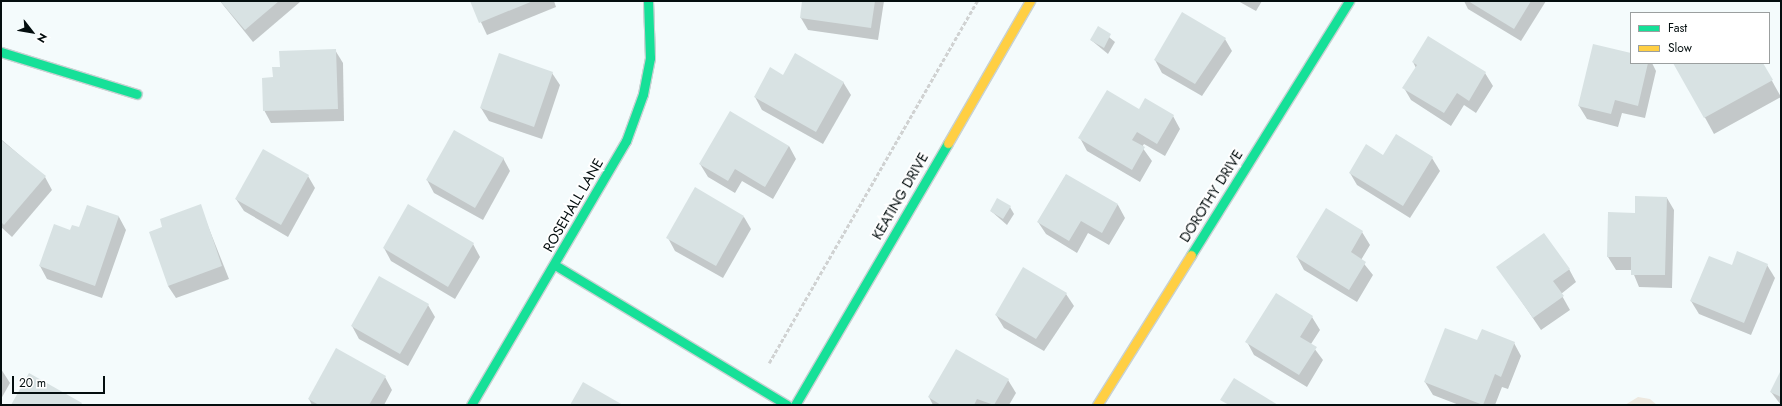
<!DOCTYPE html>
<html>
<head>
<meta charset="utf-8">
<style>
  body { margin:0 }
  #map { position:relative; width:1782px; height:406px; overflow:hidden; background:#f4fbfc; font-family:Jost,sans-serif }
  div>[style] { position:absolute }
  .green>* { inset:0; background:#ede8df }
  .shadow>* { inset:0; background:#0003 }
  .building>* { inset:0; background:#d8e2e3 }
  .path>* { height:2.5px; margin-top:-1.25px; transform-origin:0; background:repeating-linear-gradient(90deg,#d0d2d2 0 4px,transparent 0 6px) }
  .roads { filter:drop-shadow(1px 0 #c8d1d2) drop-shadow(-1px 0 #c8d1d2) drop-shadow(0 1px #c8d1d2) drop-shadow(0 -1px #c8d1d2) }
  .fast>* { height:9px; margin:-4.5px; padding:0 4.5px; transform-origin:4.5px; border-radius:4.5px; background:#16e098 }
  .slow>* { height:9px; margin:-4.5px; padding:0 4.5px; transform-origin:4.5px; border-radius:4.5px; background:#ffcf43 }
  span { translate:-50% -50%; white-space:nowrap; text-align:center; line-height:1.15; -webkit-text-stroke:4px #fff; paint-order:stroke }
  .street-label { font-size:14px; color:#040e0f }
  .frame { position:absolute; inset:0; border:2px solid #040e0f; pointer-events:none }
  .legend { position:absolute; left:1630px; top:12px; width:140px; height:52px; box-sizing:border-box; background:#fff; border:1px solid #9b9f9f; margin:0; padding:5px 7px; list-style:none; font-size:12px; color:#040e0f }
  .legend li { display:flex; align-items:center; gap:8px; height:20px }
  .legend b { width:20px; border:1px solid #9b9f9f }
  .north { position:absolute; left:12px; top:12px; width:40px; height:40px; -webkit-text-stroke:3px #fff; paint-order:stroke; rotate:121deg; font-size:11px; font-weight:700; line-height:16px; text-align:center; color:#040e0f }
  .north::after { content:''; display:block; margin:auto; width:14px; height:18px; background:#040e0f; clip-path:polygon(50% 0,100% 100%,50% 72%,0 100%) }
  .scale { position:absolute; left:12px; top:376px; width:93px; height:18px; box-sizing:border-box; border:2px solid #040e0f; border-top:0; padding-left:5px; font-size:12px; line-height:14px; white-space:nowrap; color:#040e0f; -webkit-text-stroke:3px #fff; paint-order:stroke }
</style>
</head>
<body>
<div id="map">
  <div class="green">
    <i style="clip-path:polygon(1638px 397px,1650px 399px,1657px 405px,1625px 405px)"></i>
  </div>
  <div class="shadow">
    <i style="clip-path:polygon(220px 1px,300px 1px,300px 2px,253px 42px)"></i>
    <i style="clip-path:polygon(471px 1px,554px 1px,556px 7px,487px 35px)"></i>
    <i style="clip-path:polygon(803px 1px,884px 1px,878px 40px,808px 30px,801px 18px)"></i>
    <i style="clip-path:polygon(1238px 1px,1262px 1px,1256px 11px)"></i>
    <i style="clip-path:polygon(1464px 1px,1546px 1px,1521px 41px,1468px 9px)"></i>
    <i style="clip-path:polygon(1098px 28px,1115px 42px,1108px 54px,1091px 40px)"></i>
    <i style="clip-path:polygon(1225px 39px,1232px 51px,1202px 96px,1162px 73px,1155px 60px)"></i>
    <i style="clip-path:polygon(1594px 45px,1631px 54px,1631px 63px,1652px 63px,1656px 71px,1645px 118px,1622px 113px,1618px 127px,1587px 119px,1579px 106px)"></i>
    <i style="clip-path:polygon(335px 50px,343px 63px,344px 121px,271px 123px,264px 110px,281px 68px)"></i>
    <i style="clip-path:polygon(1413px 62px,1485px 73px,1493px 86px,1476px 113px,1464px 105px,1451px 126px,1411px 100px,1404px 88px,1416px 68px)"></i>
    <i style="clip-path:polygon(1675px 63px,1762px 63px,1781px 97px,1714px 134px)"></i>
    <i style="clip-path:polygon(552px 73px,560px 85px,542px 139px,489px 121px,481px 108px)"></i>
    <i style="clip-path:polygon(783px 76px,843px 82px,851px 95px,823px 144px,762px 110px,755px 97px)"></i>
    <i style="clip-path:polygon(1139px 110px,1173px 116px,1180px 129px,1165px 156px,1144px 144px,1142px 147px,1152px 161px,1140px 182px,1087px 151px,1080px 138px)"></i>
    <i style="clip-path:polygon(2px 140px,45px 177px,52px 190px,12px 237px,1px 227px)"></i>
    <i style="clip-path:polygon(789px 146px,796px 159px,773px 199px,742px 181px,735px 193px,708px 177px,700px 164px)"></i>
    <i style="clip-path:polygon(1383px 156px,1432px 158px,1440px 171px,1410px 218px,1357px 185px,1350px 173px)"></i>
    <i style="clip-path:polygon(503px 158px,510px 171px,483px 220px,434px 193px,427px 180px)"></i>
    <i style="clip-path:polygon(1066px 175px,1118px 205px,1125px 218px,1109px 245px,1088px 233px,1077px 253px,1046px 234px,1038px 222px)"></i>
    <i style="clip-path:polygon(308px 176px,315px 188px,288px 237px,244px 211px,236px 199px)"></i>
    <i style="clip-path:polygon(1667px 198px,1674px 210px,1672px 288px,1639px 287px,1632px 270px,1616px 270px,1608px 257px,1636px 214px)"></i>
    <i style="clip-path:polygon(88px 206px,119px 217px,126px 230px,102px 298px,47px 279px,40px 266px,71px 231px,80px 229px)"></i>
    <i style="clip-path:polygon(200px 206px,229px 279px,176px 298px,168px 286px)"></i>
    <i style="clip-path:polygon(1010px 207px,1014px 214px,1007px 225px,991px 211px)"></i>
    <i style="clip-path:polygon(1326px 210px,1362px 232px,1370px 245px,1361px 260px,1373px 275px,1357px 302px,1304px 270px,1297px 257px)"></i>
    <i style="clip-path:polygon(744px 217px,751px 229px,723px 278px,675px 251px,668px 238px)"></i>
    <i style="clip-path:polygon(473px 244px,480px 257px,455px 299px,391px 261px,384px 248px)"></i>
    <i style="clip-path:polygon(1767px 265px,1775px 278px,1751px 335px,1699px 314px,1691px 301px)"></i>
    <i style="clip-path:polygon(1498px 267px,1569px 269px,1576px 282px,1561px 294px,1570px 310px,1541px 330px)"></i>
    <i style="clip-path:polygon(1066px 294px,1074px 306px,1044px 351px,1004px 328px,996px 315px)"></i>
    <i style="clip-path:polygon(1276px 295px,1312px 317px,1320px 330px,1311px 344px,1323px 360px,1307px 387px,1254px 355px,1247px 342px)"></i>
    <i style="clip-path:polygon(428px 305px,435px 317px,408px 366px,359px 339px,352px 326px)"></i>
    <i style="clip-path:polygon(1478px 342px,1514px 343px,1521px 356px,1508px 389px,1502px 387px,1495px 405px,1459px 405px,1433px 395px,1425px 382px)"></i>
    <i style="clip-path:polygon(1px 369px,10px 383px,1px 399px)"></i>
    <i style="clip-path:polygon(1781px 372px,1781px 405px,1771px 392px)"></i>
    <i style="clip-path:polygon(385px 377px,392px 390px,384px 405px,312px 405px,309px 399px)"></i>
    <i style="clip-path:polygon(1008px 380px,1016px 393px,1009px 405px,933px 405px,929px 397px)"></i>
  </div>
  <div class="building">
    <i style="clip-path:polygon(220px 1px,279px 1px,245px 30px)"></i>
    <i style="clip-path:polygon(470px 1px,533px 1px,479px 23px)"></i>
    <i style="clip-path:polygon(802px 1px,875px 1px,871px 28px,800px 18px)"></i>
    <i style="clip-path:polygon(1468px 1px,1531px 1px,1514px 29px)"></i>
    <i style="clip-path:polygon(1182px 12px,1226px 38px,1195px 84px,1154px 60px)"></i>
    <i style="clip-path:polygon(1098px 26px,1111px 34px,1104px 48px,1090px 40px)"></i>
    <i style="clip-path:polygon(1428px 36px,1486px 72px,1469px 101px,1457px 93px,1444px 113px,1402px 88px,1417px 65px,1412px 62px)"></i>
    <i style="clip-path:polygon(1593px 44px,1631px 53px,1631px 63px,1648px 63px,1638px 106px,1615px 100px,1611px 114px,1578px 106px)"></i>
    <i style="clip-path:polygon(336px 49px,338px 109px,263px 111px,262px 78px,273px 77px,272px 67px,280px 67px,279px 51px)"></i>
    <i style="clip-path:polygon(499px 53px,553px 72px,534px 127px,480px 108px)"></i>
    <i style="clip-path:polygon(795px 53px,844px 82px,816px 132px,754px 97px,770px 67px,783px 75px)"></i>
    <i style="clip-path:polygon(1673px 63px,1763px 63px,1773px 80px,1704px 118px)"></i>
    <i style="clip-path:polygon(1107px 90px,1139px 109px,1145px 98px,1174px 115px,1157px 144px,1137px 132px,1132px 140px,1145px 147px,1132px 170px,1078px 138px)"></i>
    <i style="clip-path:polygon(730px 111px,789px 146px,765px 187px,735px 169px,728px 181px,699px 164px)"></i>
    <i style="clip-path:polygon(454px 130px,504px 158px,475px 208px,426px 180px)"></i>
    <i style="clip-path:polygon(1396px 134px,1433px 157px,1403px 206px,1349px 173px,1366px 144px,1383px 155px)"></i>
    <i style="clip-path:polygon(1px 140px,46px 176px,4px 225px,1px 222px)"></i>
    <i style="clip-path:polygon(263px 149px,309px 175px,281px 225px,235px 199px)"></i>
    <i style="clip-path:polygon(1066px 174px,1118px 204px,1102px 233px,1081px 221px,1069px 241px,1037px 222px)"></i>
    <i style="clip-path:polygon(695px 187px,744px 216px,716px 266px,666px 238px)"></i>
    <i style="clip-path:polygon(1635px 196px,1667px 197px,1665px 275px,1631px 275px,1631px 257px,1607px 257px,1608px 212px,1635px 213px)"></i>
    <i style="clip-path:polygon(997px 198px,1011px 206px,1003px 219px,990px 211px)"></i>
    <i style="clip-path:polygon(201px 204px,222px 266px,168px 286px,149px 232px,162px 227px,160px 219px)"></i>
    <i style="clip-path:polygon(408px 204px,474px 243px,448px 287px,383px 248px)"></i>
    <i style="clip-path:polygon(87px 205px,119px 216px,95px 286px,39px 266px,54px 224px,70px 230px,72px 225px,79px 227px)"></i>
    <i style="clip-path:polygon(1326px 208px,1363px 231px,1351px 252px,1366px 262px,1349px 290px,1296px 257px)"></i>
    <i style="clip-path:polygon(1544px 233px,1570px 269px,1553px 281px,1564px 296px,1533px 318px,1496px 267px)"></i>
    <i style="clip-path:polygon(1737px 251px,1768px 264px,1744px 323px,1690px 301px,1709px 256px,1732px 265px)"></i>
    <i style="clip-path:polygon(1023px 267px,1067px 293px,1036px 339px,995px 315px)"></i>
    <i style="clip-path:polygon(379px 276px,429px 304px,400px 354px,351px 326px)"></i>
    <i style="clip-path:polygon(1276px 293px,1313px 316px,1300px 337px,1317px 347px,1299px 375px,1245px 342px)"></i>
    <i style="clip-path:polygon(1445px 328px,1477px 340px,1482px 329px,1515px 342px,1501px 377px,1495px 374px,1483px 405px,1424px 382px)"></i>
    <i style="clip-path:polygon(336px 348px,386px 376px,369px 405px,319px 405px,308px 399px)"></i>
    <i style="clip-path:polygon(956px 349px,1009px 379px,994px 405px,977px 399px,974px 405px,941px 405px,928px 397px)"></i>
    <i style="clip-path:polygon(1781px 370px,1781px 397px,1770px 392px)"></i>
    <i style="clip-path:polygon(29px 373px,82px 403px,81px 405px,11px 405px)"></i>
    <i style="clip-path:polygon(1234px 378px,1278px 405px,1229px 405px,1220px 400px)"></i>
    <i style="clip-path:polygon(583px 382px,623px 405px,570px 405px)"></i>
  </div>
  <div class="path">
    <i style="left:769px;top:363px;width:418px;rotate:-60.1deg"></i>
  </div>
  <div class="roads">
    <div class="fast">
      <i style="left:1px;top:52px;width:142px;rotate:17.2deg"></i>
      <i style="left:1191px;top:255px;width:299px;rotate:-58.1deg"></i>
      <i style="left:555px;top:265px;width:271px;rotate:31.1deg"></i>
      <i style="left:471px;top:405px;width:306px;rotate:-59.6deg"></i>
      <i style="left:626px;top:141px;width:50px;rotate:-70.1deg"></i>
      <i style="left:643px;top:94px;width:37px;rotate:-79deg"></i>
      <i style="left:650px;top:58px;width:57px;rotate:-92deg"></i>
      <i style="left:795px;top:405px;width:303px;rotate:-59.7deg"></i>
    </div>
    <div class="slow">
      <i style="left:948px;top:143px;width:164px;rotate:-60deg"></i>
      <i style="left:1097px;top:405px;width:177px;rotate:-57.9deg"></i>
    </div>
  </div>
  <div class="street-label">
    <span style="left:900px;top:196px;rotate:-60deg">KEATING DRIVE</span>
    <span style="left:1211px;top:196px;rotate:-58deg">DOROTHY DRIVE</span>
    <span style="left:573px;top:205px;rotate:-60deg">ROSEHALL LANE</span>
  </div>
  <div class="frame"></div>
  <ul class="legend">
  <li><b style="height:5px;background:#16e098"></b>Fast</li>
  <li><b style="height:5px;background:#ffcf43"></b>Slow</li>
  </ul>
  <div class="north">N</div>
  <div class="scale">20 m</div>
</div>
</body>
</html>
